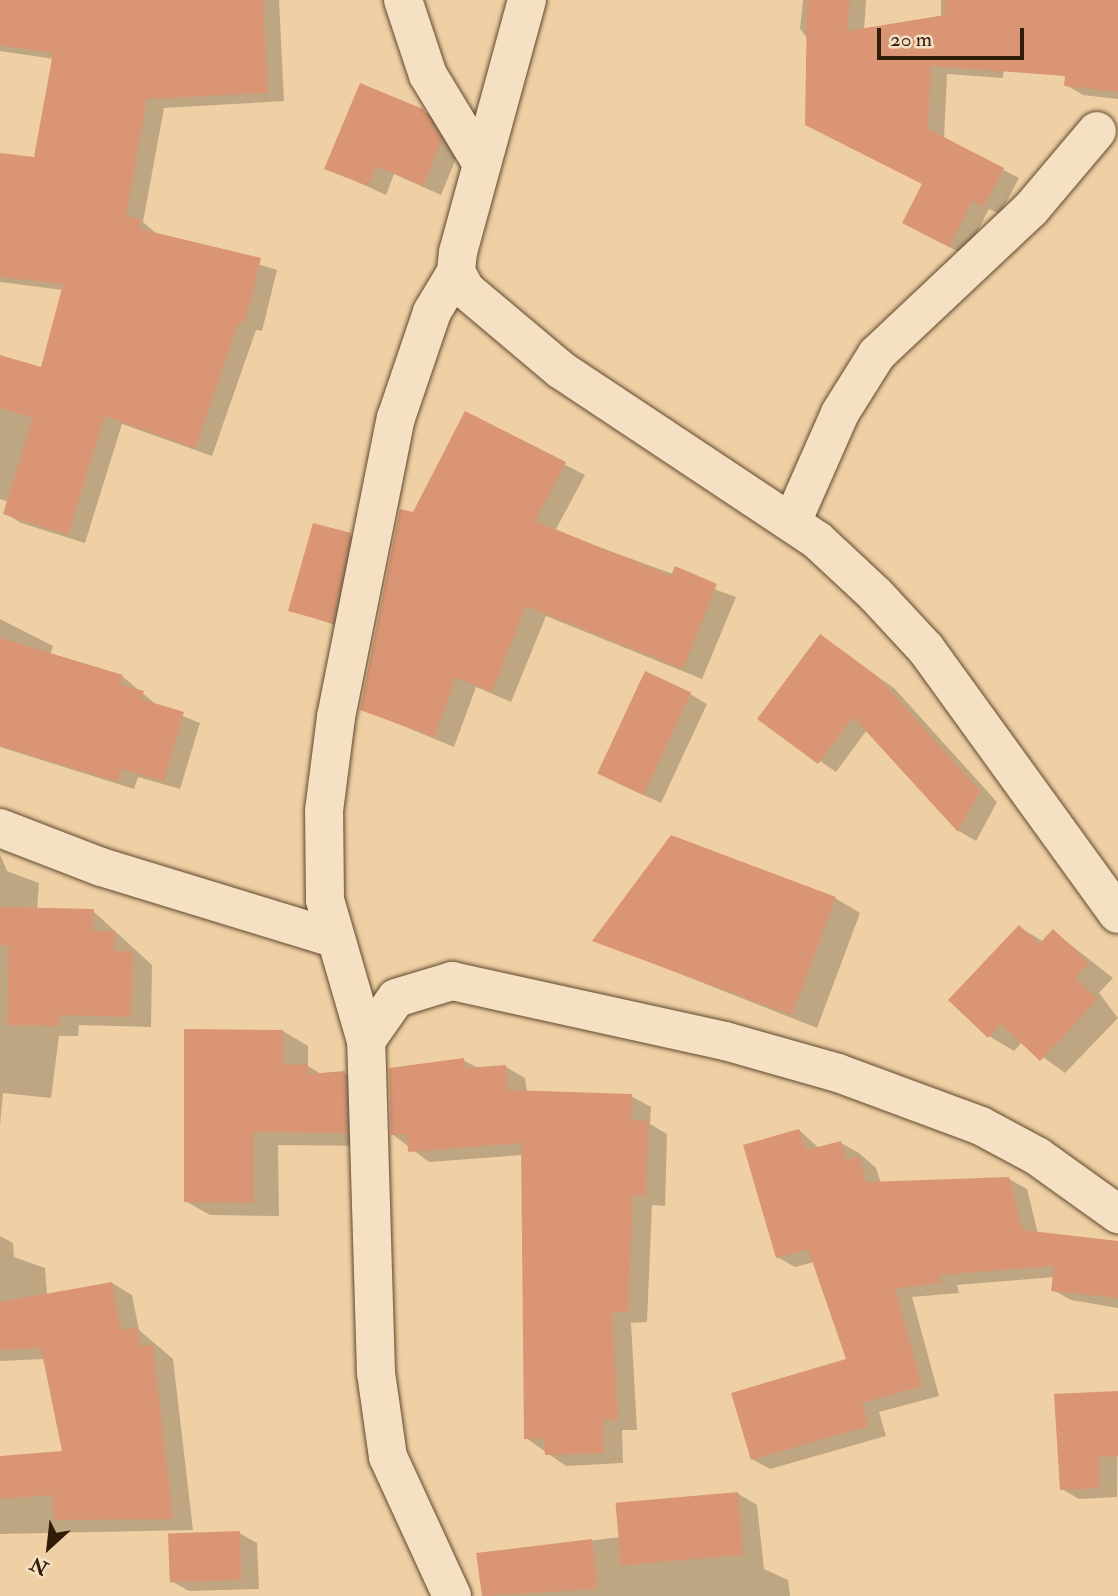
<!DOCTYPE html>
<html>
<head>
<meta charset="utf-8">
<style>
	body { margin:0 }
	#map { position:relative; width:1118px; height:1596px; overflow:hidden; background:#efd0a4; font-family:"IM FELL Double Pica",serif }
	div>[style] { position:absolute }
	.shadow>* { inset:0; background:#0003 }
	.building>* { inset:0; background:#da9574; transform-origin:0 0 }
	.roads { filter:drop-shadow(0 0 2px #60492f) drop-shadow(0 0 2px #60492f) }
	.minor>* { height:38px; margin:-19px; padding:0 19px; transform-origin:19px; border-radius:19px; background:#f5e0c4 }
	span { translate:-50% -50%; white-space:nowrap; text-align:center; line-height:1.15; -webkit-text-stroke:7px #f5e0c4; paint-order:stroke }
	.north { position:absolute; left:14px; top:1512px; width:70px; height:70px; -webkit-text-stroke:5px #f5e0c4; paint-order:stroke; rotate:207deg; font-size:19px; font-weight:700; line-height:28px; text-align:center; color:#311c08 }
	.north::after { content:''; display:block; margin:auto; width:24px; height:32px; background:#311c08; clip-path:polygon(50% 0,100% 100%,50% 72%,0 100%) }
	.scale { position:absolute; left:877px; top:28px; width:147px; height:32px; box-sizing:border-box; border:4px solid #311c08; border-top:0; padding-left:9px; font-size:21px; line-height:24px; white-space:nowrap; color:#311c08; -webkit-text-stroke:5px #f5e0c4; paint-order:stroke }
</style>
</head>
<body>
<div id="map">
	<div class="shadow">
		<i style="clip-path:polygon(0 0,279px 0,284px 101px,164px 108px,143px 222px,157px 234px,277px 270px,262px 331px,256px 330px,212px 456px,122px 424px,85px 543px,21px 523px,5px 513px,8px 502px,0 499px,0 364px,42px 370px,63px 290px,0 282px,0 155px,36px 159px,54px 59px,0 51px)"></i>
		<i style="clip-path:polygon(803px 0,866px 0,864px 31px,941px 18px,941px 0,1010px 0,1003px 78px,947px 74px,944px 139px,1019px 178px,1000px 214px,989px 209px,965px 255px,920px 232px,924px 184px,800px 29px)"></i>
		<i style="clip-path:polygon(1075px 0,1118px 0,1118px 99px,1083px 95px,1066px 85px)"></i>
		<i style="clip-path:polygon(423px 111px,441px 121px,459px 151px,441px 195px,394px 174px,386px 195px,327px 168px)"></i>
		<i style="clip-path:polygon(466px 413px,585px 475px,555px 531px,736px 597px,702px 679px,546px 616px,511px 702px,476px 687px,454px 747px,362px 709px,414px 514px)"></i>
		<i style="clip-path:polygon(350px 535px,358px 539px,341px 627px,290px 610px)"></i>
		<i style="clip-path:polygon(0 619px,53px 646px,50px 655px,122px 676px,158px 706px,200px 723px,180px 789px,138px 777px,134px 789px,0 747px)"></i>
		<i style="clip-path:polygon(820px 637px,894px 688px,997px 802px,976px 841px,959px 831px,867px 730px,836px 772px,759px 719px)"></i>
		<i style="clip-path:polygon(690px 694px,707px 704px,661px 803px,617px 783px)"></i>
		<i style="clip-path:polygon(0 854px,7px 871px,39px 883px,37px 910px,93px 911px,152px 965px,151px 1027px,79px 1025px,78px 1036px,59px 1036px,51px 1098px,3px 1093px,0 1126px)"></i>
		<i style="clip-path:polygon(835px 898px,860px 913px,817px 1028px,594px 940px)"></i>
		<i style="clip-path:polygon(1019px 927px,1044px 942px,1053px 931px,1113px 978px,1099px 993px,1118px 1018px,1065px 1073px,1022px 1042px,1014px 1051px,989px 1036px)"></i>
		<i style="clip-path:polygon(283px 1031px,308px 1046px,308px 1066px,323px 1075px,345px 1073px,369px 1087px,371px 1146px,278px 1145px,279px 1216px,210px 1215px,185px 1201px)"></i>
		<i style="clip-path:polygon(463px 1060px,480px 1069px,506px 1067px,525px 1078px,527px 1092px,631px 1096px,651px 1107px,650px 1124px,667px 1134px,665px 1206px,652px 1205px,647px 1322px,631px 1323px,637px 1430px,622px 1430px,623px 1463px,566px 1466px,526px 1438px,522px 1155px,429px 1162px,392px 1134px,390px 1069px)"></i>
		<i style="clip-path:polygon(799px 1130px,820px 1149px,841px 1143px,859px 1153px,876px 1168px,881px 1183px,1009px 1179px,1027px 1189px,1038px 1234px,1118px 1243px,1118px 1308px,1071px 1300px,1053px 1290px,1054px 1277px,957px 1285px,959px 1293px,912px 1297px,939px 1396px,879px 1412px,886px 1436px,770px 1469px,752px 1459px,848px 1360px,814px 1262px,795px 1267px,777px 1257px)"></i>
		<i style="clip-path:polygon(0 1236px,13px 1243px,14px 1257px,45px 1268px,47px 1295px,112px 1283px,132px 1295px,139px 1330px,173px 1359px,193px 1530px,0 1534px,0 1457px,64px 1452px,45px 1359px,0 1361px)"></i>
		<i style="clip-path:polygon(1118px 1393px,1117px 1497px,1079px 1499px,1062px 1489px)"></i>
		<i style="clip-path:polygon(737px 1493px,757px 1505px,764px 1569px,788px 1580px,790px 1596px,483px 1596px,478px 1554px,620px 1537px)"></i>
		<i style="clip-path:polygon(239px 1533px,257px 1543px,259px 1589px,189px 1591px,171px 1581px)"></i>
	</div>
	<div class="building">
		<i style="clip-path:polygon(0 0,263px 0,268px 93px,147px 99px,126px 217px,141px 219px,140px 229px,261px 258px,245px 323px,239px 322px,195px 448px,105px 416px,68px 535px,3px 514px,33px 418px,0 408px,0 355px,41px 367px,63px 284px,0 277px,0 153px,34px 157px,53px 53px,0 45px)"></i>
		<i style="clip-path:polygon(807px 0,850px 0,847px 31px,945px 15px,945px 0,1118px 0,1118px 92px,1064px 86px,1065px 76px,931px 66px,928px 129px,1004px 168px,984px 207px,972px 201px,949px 247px,902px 223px,922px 184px,805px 125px)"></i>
		<i style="clip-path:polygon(360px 83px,423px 109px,442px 140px,423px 186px,376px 166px,368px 186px,324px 169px)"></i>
		<i style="clip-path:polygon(465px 411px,566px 462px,535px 521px,671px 576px,675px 566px,717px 584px,683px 669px,526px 606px,492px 692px,456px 677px,434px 737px,360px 710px,400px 509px,413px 512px)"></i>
		<i style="clip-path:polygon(313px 523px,351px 533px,332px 623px,288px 611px)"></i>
		<i style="clip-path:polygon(820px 634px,877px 676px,980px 791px,958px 832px,853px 717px,818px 764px,757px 719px)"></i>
		<i style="clip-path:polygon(0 638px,123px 675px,120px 684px,144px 691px,141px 699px,184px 712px,164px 781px,122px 769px,118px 782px,0 746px)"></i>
		<i style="left:645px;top:671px;width:51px;height:113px;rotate:25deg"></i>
		<i style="clip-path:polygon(671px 835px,836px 897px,792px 1015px,592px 941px)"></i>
		<i style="clip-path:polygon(0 907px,94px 909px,93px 931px,115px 931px,114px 951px,133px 951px,131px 1017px,59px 1015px,59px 1026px,7px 1025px,9px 946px,0 945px)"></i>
		<i style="clip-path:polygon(1019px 925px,1039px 944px,1053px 929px,1089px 963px,1075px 978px,1098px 999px,1040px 1061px,1001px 1024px,988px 1038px,948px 1000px)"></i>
		<i style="clip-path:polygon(184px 1029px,283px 1030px,284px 1065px,308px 1064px,308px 1074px,345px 1071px,347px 1133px,254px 1132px,254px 1203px,184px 1202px)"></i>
		<i style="clip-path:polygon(464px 1058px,465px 1068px,506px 1065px,508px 1090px,632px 1094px,631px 1120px,648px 1121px,646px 1196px,633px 1195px,628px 1312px,612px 1312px,618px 1420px,603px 1420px,604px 1453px,545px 1455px,544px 1439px,524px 1439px,521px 1143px,408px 1152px,407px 1134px,391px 1135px,389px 1068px)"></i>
		<i style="clip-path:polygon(799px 1129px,806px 1150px,841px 1141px,847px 1160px,859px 1156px,866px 1182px,1009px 1177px,1023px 1230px,1118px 1241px,1118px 1298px,1051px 1291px,1054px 1266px,940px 1275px,942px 1283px,895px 1288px,922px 1386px,862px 1403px,869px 1426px,751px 1460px,731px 1393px,846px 1359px,808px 1249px,776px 1258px,743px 1145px)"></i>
		<i style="clip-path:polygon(112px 1282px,121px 1330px,137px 1327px,141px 1347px,153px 1345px,173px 1519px,54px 1520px,52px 1495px,0 1499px,0 1456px,62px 1451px,41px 1348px,0 1350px,0 1302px)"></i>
		<i style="clip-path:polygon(1118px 1391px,1118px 1456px,1099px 1457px,1100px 1488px,1060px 1490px,1054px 1394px)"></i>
		<i style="left:738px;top:1492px;width:63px;height:123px;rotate:85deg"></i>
		<i style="left:240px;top:1531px;width:49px;height:72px;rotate:88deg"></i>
		<i style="clip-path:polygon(592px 1539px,598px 1589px,482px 1596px,476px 1553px)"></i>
	</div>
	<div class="roads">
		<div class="minor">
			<i style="left:403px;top:0;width:79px;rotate:71.6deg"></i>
			<i style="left:428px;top:75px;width:104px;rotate:58.8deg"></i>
			<i style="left:527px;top:0;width:261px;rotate:105.3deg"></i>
			<i style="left:458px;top:252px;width:20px;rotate:96deg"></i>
			<i style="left:456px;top:272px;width:21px;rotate:61deg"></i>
			<i style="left:466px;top:290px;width:124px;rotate:40.1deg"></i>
			<i style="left:561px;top:370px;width:307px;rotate:33.6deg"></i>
			<i style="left:817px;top:540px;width:79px;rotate:43deg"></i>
			<i style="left:875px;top:594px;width:75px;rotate:47.2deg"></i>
			<i style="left:926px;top:649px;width:327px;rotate:54.1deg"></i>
			<i style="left:792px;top:522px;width:119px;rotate:-66.2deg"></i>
			<i style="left:840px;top:413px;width:70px;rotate:-57.9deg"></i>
			<i style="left:877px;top:354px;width:212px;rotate:-43.3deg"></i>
			<i style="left:1031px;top:209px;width:102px;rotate:-49.8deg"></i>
			<i style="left:0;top:828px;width:108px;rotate:21.1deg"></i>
			<i style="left:101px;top:867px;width:243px;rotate:17deg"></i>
			<i style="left:366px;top:1041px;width:147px;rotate:-106.2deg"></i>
			<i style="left:325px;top:900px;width:89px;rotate:-90.6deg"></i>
			<i style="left:324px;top:811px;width:95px;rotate:-82.7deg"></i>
			<i style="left:336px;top:717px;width:305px;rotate:-78.7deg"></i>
			<i style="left:396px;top:418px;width:112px;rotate:-71.2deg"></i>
			<i style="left:432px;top:312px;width:47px;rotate:-59deg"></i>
			<i style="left:452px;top:1596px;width:153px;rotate:-114.7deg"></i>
			<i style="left:388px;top:1457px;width:85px;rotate:-98.1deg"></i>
			<i style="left:376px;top:1373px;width:332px;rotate:-91.7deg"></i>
			<i style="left:366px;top:1041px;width:52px;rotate:-55.1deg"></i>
			<i style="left:396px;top:998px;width:59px;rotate:-16.9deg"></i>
			<i style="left:452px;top:981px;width:280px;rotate:12.4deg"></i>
			<i style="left:725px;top:1041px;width:117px;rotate:15.8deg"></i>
			<i style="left:838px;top:1073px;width:153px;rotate:20.3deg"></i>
			<i style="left:981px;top:1126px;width:64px;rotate:28.2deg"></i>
			<i style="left:1037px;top:1156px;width:100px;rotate:35.6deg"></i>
		</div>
	</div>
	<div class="north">N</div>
	<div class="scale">20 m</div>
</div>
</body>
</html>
